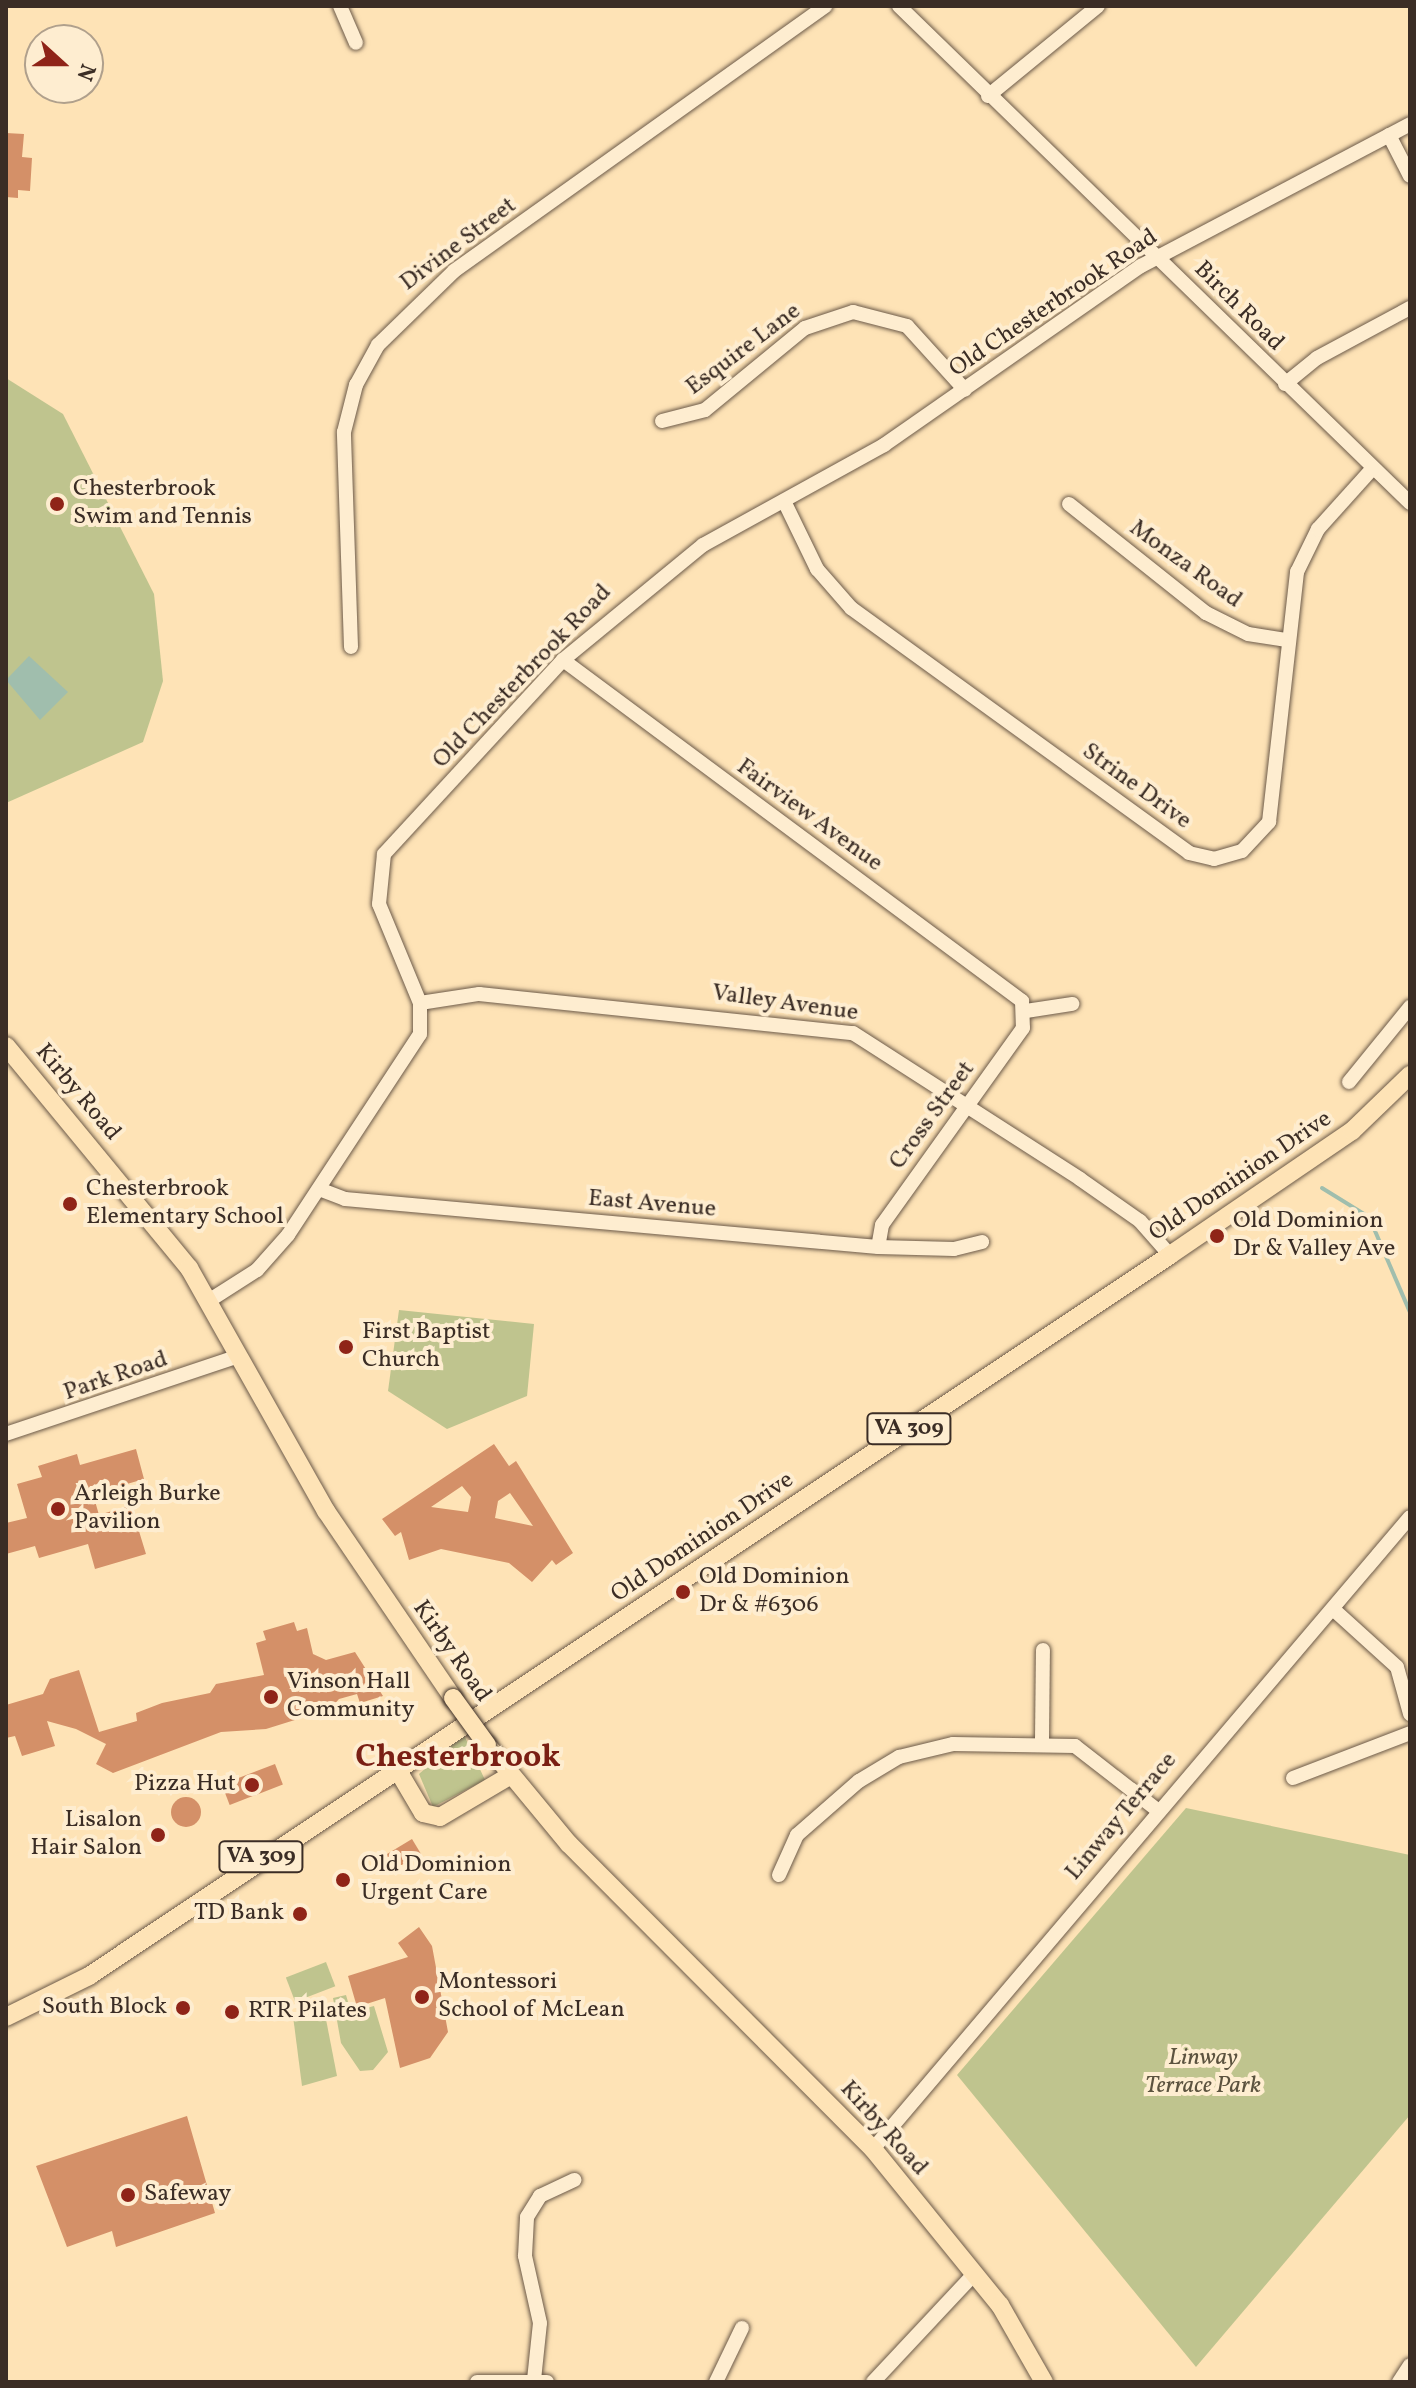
<!DOCTYPE html>
<html>
<head>
<meta charset="utf-8">
<style>
	body { margin:0 }
	#map { position:relative; width:1416px; height:2388px; overflow:hidden; background:#fee3b6; font-family:Vollkorn,serif }
	div>[style] { position:absolute }
	.green>* { inset:0; background:#bfc48e; transform-origin:0 0 }
	.water>* { inset:0; background:#a0bead }
	.stream>* { height:4px; margin:-2px; padding:0 2px; transform-origin:2px; border-radius:2px; background:#a0bead }
	.building>* { inset:0; background:#d49068; transform-origin:0 0 }
	.round { border-radius:50% }
	.roads { filter:drop-shadow(0 0 2px #6c5a49) drop-shadow(0 0 2px #6c5a49) }
	.minor>* { height:14px; margin:-7px; padding:0 7px; transform-origin:7px; border-radius:7px; background:#feedd0 }
	.major>* { height:18px; margin:-9px; padding:0 9px; transform-origin:9px; border-radius:9px; background:#fee3b6 }
	.bridges { filter:drop-shadow(0 0 2px #3b2d25) drop-shadow(0 0 2px #3b2d25) }
	.major-bridge>* { height:18px; margin:-9px; padding:0 9px; transform-origin:9px; border-radius:9px; background:#fee3b6 }
	.dots>* { width:22px; height:22px; translate:-50% -50%; box-sizing:border-box; border:4px solid #feedd0; border-radius:50% }
	span { translate:-50% -50%; white-space:nowrap; text-align:center; line-height:1.15; -webkit-text-stroke:8px #feedd0; paint-order:stroke }
	.shield-label span { padding:2px 6px; background:#feedd0; border:2px solid; border-radius:6px; -webkit-text-stroke-width:0 }
	.shield-label { font-size:22px; color:#3b2d25; font-weight:700 }
	.street-label { font-size:24px; color:#3b2d25 }
	.poi-label { font-size:24px; color:#3b2d25 }
	.left { translate:0 -50%; text-align:left }
	.right { translate:-100% -50%; text-align:right }
	.park-label { font-size:24px; color:#5c533f; font-style:italic }
	.district-label { font-size:32px; color:#7a1f14; font-weight:700 }
	.frame { position:absolute; inset:0; border:8px solid #3b2d25; pointer-events:none }
	.north { position:absolute; left:24px; top:24px; width:80px; height:80px; box-sizing:border-box; background:#feedd0; border:2px solid #b0a08c; border-radius:50%; rotate:111deg; font-size:22px; font-weight:700; line-height:32px; text-align:center; color:#3b2d25 }
	.north::after { content:''; display:block; margin:auto; width:28px; height:36px; background:#8f2418; clip-path:polygon(50% 0,100% 100%,50% 72%,0 100%) }
</style>
</head>
<body>
<div id="map">
	<div class="green">
		<i style="clip-path:polygon(6px 378px,63px 414px,154px 594px,163px 681px,143px 742px,6px 803px)"></i>
		<i style="clip-path:polygon(399px 1310px,534px 1324px,527px 1396px,447px 1429px,388px 1391px)"></i>
		<i style="clip-path:polygon(464px 1735px,485px 1780px,433px 1807px,419px 1774px)"></i>
		<i style="clip-path:polygon(1186px 1808px,1410px 1855px,1410px 2115px,1196px 2367px,957px 2075px)"></i>
		<i style="left:326px;top:1962px;width:26px;height:43px;rotate:69deg"></i>
		<i style="clip-path:polygon(346px 1995px,351px 2012px,374px 2006px,388px 2052px,373px 2070px,360px 2071px,341px 2043px,333px 1998px)"></i>
		<i style="clip-path:polygon(324px 2009px,337px 2076px,302px 2086px,293px 2016px)"></i>
	</div>
	<div class="water">
		<i style="clip-path:polygon(29px 656px,68px 692px,40px 720px,6px 680px)"></i>
	</div>
	<div class="stream">
		<i style="left:1322px;top:1188px;width:55px;rotate:31.7deg"></i>
		<i style="left:1369px;top:1217px;width:103px;rotate:66.7deg"></i>
	</div>
	<div class="building">
		<i style="clip-path:polygon(6px 133px,24px 134px,22px 157px,32px 158px,30px 191px,18px 190px,18px 198px,6px 197px)"></i>
		<i style="clip-path:polygon(evenodd,494px 1444px,509px 1466px,516px 1461px,573px 1553px,556px 1565px,552px 1560px,532px 1582px,509px 1563px,441px 1549px,409px 1560px,401px 1532px,395px 1536px,382px 1519px,494px 1444px,462px 1486px,471px 1497px,468px 1512px,431px 1507px,462px 1486px,494px 1444px,510px 1493px,533px 1526px,495px 1518px,498px 1501px,510px 1493px)"></i>
		<i style="clip-path:polygon(136px 1449px,144px 1479px,93px 1494px,99px 1515px,131px 1505px,146px 1554px,95px 1569px,88px 1544px,39px 1558px,35px 1546px,6px 1554px,6px 1523px,27px 1518px,17px 1484px,42px 1477px,38px 1466px,77px 1454px,80px 1465px)"></i>
		<i style="clip-path:polygon(294px 1622px,297px 1631px,307px 1628px,313px 1654px,326px 1660px,355px 1652px,383px 1696px,360px 1703px,357px 1694px,339px 1699px,330px 1709px,266px 1729px,221px 1732px,113px 1773px,96px 1764px,106px 1744px,76px 1729px,47px 1721px,55px 1746px,22px 1756px,15px 1736px,6px 1738px,6px 1705px,43px 1694px,50px 1679px,79px 1670px,99px 1732px,137px 1721px,136px 1713px,162px 1703px,210px 1693px,216px 1684px,264px 1675px,256px 1643px,266px 1640px,263px 1631px)"></i>
		<i style="left:275px;top:1764px;width:22px;height:57px;rotate:69deg"></i>
		<i class="round" style="left:171px;top:1797px;width:30px;height:30px"></i>
		<i style="left:412px;top:1839px;width:17px;height:30px;rotate:59deg"></i>
		<i style="clip-path:polygon(419px 1927px,432px 1946px,448px 2032px,430px 2058px,400px 2068px,385px 1998px,357px 2007px,348px 1976px,408px 1957px,398px 1943px)"></i>
		<i style="clip-path:polygon(187px 2116px,215px 2213px,116px 2247px,112px 2231px,67px 2247px,36px 2166px)"></i>
	</div>
	<div class="roads">
		<div class="minor">
			<i style="left:340px;top:6px;width:40px;rotate:66.6deg"></i>
			<i style="left:899px;top:6px;width:713px;rotate:44.2deg"></i>
			<i style="left:988px;top:96px;width:142px;rotate:-39.3deg"></i>
			<i style="left:1389px;top:135px;width:46px;rotate:62.9deg"></i>
			<i style="left:1285px;top:384px;width:41px;rotate:-39.1deg"></i>
			<i style="left:1317px;top:358px;width:106px;rotate:-28.3deg"></i>
			<i style="left:662px;top:421px;width:44px;rotate:-14.3deg"></i>
			<i style="left:705px;top:410px;width:129px;rotate:-39.4deg"></i>
			<i style="left:805px;top:328px;width:51px;rotate:-18.4deg"></i>
			<i style="left:853px;top:312px;width:56px;rotate:14.5deg"></i>
			<i style="left:907px;top:326px;width:86px;rotate:47.8deg"></i>
			<i style="left:784px;top:501px;width:76px;rotate:64.1deg"></i>
			<i style="left:817px;top:569px;width:52px;rotate:48.9deg"></i>
			<i style="left:851px;top:608px;width:417px;rotate:35.9deg"></i>
			<i style="left:1189px;top:853px;width:26px;rotate:13deg"></i>
			<i style="left:1214px;top:859px;width:29px;rotate:-16deg"></i>
			<i style="left:1242px;top:851px;width:40px;rotate:-47deg"></i>
			<i style="left:1269px;top:822px;width:252px;rotate:-83.6deg"></i>
			<i style="left:1297px;top:572px;width:48px;rotate:-64deg"></i>
			<i style="left:1318px;top:529px;width:82px;rotate:-48deg"></i>
			<i style="left:1069px;top:504px;width:175px;rotate:38.5deg"></i>
			<i style="left:1206px;top:613px;width:47px;rotate:26.6deg"></i>
			<i style="left:1248px;top:634px;width:38px;rotate:9deg"></i>
			<i style="left:351px;top:647px;width:215px;rotate:-91.9deg"></i>
			<i style="left:344px;top:432px;width:49px;rotate:-75.7deg"></i>
			<i style="left:356px;top:385px;width:46px;rotate:-61.2deg"></i>
			<i style="left:378px;top:345px;width:106px;rotate:-44.2deg"></i>
			<i style="left:454px;top:271px;width:456px;rotate:-35.5deg"></i>
			<i style="left:563px;top:660px;width:572px;rotate:36.61deg"></i>
			<i style="left:1022px;top:1001px;width:27px;rotate:88deg"></i>
			<i style="left:1023px;top:1028px;width:242px;rotate:125.6deg"></i>
			<i style="left:882px;top:1225px;width:22px;rotate:100deg"></i>
			<i style="left:420px;top:1003px;width:60px;rotate:-8.7deg"></i>
			<i style="left:479px;top:994px;width:376px;rotate:6deg"></i>
			<i style="left:853px;top:1033px;width:270px;rotate:32.7deg"></i>
			<i style="left:1080px;top:1179px;width:73px;rotate:35deg"></i>
			<i style="left:1140px;top:1221px;width:45px;rotate:48.6deg"></i>
			<i style="left:1026px;top:1011px;width:47px;rotate:-8.7deg"></i>
			<i style="left:1349px;top:1082px;width:97px;rotate:-50.9deg"></i>
			<i style="left:319px;top:1189px;width:28px;rotate:21deg"></i>
			<i style="left:345px;top:1199px;width:535px;rotate:5.15deg"></i>
			<i style="left:878px;top:1247px;width:76px;rotate:1.5deg"></i>
			<i style="left:954px;top:1249px;width:29px;rotate:-14deg"></i>
			<i style="left:210px;top:1300px;width:56px;rotate:-32.6deg"></i>
			<i style="left:257px;top:1270px;width:47px;rotate:-48.5deg"></i>
			<i style="left:288px;top:1235px;width:240px;rotate:-56.7deg"></i>
			<i style="left:420px;top:1034px;width:31px;rotate:-90deg"></i>
			<i style="left:420px;top:1003px;width:107px;rotate:-112.5deg"></i>
			<i style="left:379px;top:904px;width:50px;rotate:-84.3deg"></i>
			<i style="left:384px;top:854px;width:264px;rotate:-47.3deg"></i>
			<i style="left:563px;top:660px;width:181px;rotate:-39.4deg"></i>
			<i style="left:703px;top:545px;width:207px;rotate:-28.9deg"></i>
			<i style="left:884px;top:445px;width:313px;rotate:-34.9deg"></i>
			<i style="left:1141px;top:266px;width:304px;rotate:-27.8deg"></i>
			<i style="left:6px;top:1434px;width:246px;rotate:-18.5deg"></i>
			<i style="left:1333px;top:1609px;width:86px;rotate:42.2deg"></i>
			<i style="left:1397px;top:1667px;width:49px;rotate:74.5deg"></i>
			<i style="left:1042px;top:1740px;width:90px;rotate:-89.4deg"></i>
			<i style="left:1293px;top:1778px;width:125px;rotate:-21deg"></i>
			<i style="left:779px;top:1875px;width:44px;rotate:-65.8deg"></i>
			<i style="left:797px;top:1835px;width:82px;rotate:-41.1deg"></i>
			<i style="left:859px;top:1781px;width:47px;rotate:-31deg"></i>
			<i style="left:899px;top:1757px;width:56px;rotate:-13.5deg"></i>
			<i style="left:953px;top:1744px;width:122px;rotate:0.9deg"></i>
			<i style="left:1075px;top:1746px;width:103px;rotate:37.9deg"></i>
			<i style="left:873px;top:2149px;width:829px;rotate:-49.65deg"></i>
			<i style="left:534px;top:2380px;width:57px;rotate:-84deg"></i>
			<i style="left:540px;top:2323px;width:69px;rotate:-102.6deg"></i>
			<i style="left:525px;top:2256px;width:39px;rotate:-87deg"></i>
			<i style="left:527px;top:2217px;width:25px;rotate:-58deg"></i>
			<i style="left:540px;top:2196px;width:38px;rotate:-25deg"></i>
			<i style="left:477px;top:2382px;width:70px"></i>
			<i style="left:716px;top:2382px;width:60px;rotate:-64.3deg"></i>
			<i style="left:873px;top:2382px;width:149px;rotate:-46.9deg"></i>
			<i style="left:1399px;top:2382px;width:20px;rotate:-57deg"></i>
		</div>
		<div class="major">
			<i style="left:6px;top:1046px;width:288px;rotate:50.5deg"></i>
			<i style="left:189px;top:1268px;width:279px;rotate:60.6deg"></i>
			<i style="left:326px;top:1511px;width:226px;rotate:55.8deg"></i>
			<i style="left:487px;top:1745px;width:129px;rotate:50.4deg"></i>
			<i style="left:569px;top:1844px;width:431px;rotate:45.1deg"></i>
			<i style="left:873px;top:2149px;width:201px;rotate:50.9deg"></i>
			<i style="left:1000px;top:2305px;width:89px;rotate:60.3deg"></i>
			<i style="left:397px;top:1769px;width:51px;rotate:59.4deg"></i>
			<i style="left:423px;top:1813px;width:17px;rotate:13deg"></i>
			<i style="left:440px;top:1817px;width:82px;rotate:-30.6deg"></i>
			<i style="left:6px;top:2017px;width:93px;rotate:-26.3deg"></i>
			<i style="left:89px;top:1976px;width:1299px;rotate:-33.7deg"></i>
			<i style="left:1170px;top:1255px;width:220px;rotate:-34.3deg"></i>
			<i style="left:1352px;top:1131px;width:81px;rotate:-44deg"></i>
		</div>
	</div>
	<div class="bridges">
		<div class="major-bridge">
			<i style="left:453px;top:1698px;width:58px;rotate:54.1deg"></i>
		</div>
	</div>
	<div class="dots">
		<i style="left:57px;top:504px;background:#8f2418"></i>
		<i style="left:70px;top:1204px;background:#8f2418"></i>
		<i style="left:1217px;top:1236px;background:#8f2418"></i>
		<i style="left:346px;top:1347px;background:#8f2418"></i>
		<i style="left:58px;top:1509px;background:#8f2418"></i>
		<i style="left:683px;top:1592px;background:#8f2418"></i>
		<i style="left:271px;top:1697px;background:#8f2418"></i>
		<i style="left:252px;top:1785px;background:#8f2418"></i>
		<i style="left:158px;top:1835px;background:#8f2418"></i>
		<i style="left:343px;top:1880px;background:#8f2418"></i>
		<i style="left:300px;top:1914px;background:#8f2418"></i>
		<i style="left:422px;top:1997px;background:#8f2418"></i>
		<i style="left:183px;top:2008px;background:#8f2418"></i>
		<i style="left:232px;top:2012px;background:#8f2418"></i>
		<i style="left:128px;top:2195px;background:#8f2418"></i>
	</div>
	<div class="shield-label">
		<span style="left:909px;top:1429px">VA 309</span>
		<span style="left:261px;top:1857px">VA 309</span>
	</div>
	<div class="street-label">
		<span style="left:459px;top:245px;rotate:-37deg">Divine Street</span>
		<span style="left:1054px;top:304px;rotate:-34deg">Old Chesterbrook Road</span>
		<span style="left:1238px;top:307px;rotate:45deg">Birch Road</span>
		<span style="left:744px;top:350px;rotate:-37deg">Esquire Lane</span>
		<span style="left:1185px;top:565px;rotate:36deg">Monza Road</span>
		<span style="left:523px;top:677px;rotate:-46deg">Old Chesterbrook Road</span>
		<span style="left:1136px;top:787px;rotate:36deg">Strine Drive</span>
		<span style="left:809px;top:816px;rotate:36deg">Fairview Avenue</span>
		<span style="left:785px;top:1004px;rotate:8deg">Valley Avenue</span>
		<span style="left:77px;top:1093px;rotate:50deg">Kirby Road</span>
		<span style="left:933px;top:1116px;rotate:-54deg">Cross Street</span>
		<span style="left:1241px;top:1177px;rotate:-34deg">Old Dominion Drive</span>
		<span style="left:652px;top:1205px;rotate:5deg">East Avenue</span>
		<span style="left:116px;top:1377px;rotate:-19deg">Park Road</span>
		<span style="left:703px;top:1538px;rotate:-34deg">Old Dominion Drive</span>
		<span style="left:451px;top:1652px;rotate:55deg">Kirby Road</span>
		<span style="left:1122px;top:1817px;rotate:-50deg">Linway Terrace</span>
		<span style="left:883px;top:2129px;rotate:48deg">Kirby Road</span>
	</div>
	<div class="poi-label">
		<span class="left" style="left:73px;top:504px">Chesterbrook<br>Swim and Tennis</span>
		<span class="left" style="left:86px;top:1204px">Chesterbrook<br>Elementary School</span>
		<span class="left" style="left:1233px;top:1236px">Old Dominion<br>Dr &amp; Valley Ave</span>
		<span class="left" style="left:362px;top:1347px">First Baptist<br>Church</span>
		<span class="left" style="left:74px;top:1509px">Arleigh Burke<br>Pavilion</span>
		<span class="left" style="left:699px;top:1592px">Old Dominion<br>Dr &amp; #6306</span>
		<span class="left" style="left:287px;top:1697px">Vinson Hall<br>Community</span>
		<span class="right" style="left:236px;top:1785px">Pizza Hut</span>
		<span class="right" style="left:142px;top:1835px">Lisalon<br>Hair Salon</span>
		<span class="left" style="left:361px;top:1880px">Old Dominion<br>Urgent Care</span>
		<span class="right" style="left:284px;top:1914px">TD Bank</span>
		<span class="left" style="left:438px;top:1997px">Montessori<br>School of McLean</span>
		<span class="right" style="left:167px;top:2008px">South Block</span>
		<span class="left" style="left:248px;top:2012px">RTR Pilates</span>
		<span class="left" style="left:144px;top:2195px">Safeway</span>
	</div>
	<div class="park-label">
		<span style="left:1203px;top:2073px">Linway<br>Terrace Park</span>
	</div>
	<div class="district-label">
		<span style="left:458px;top:1758px">Chesterbrook</span>
	</div>
	<div class="frame"></div>
	<div class="north">N</div>
</div>
</body>
</html>
